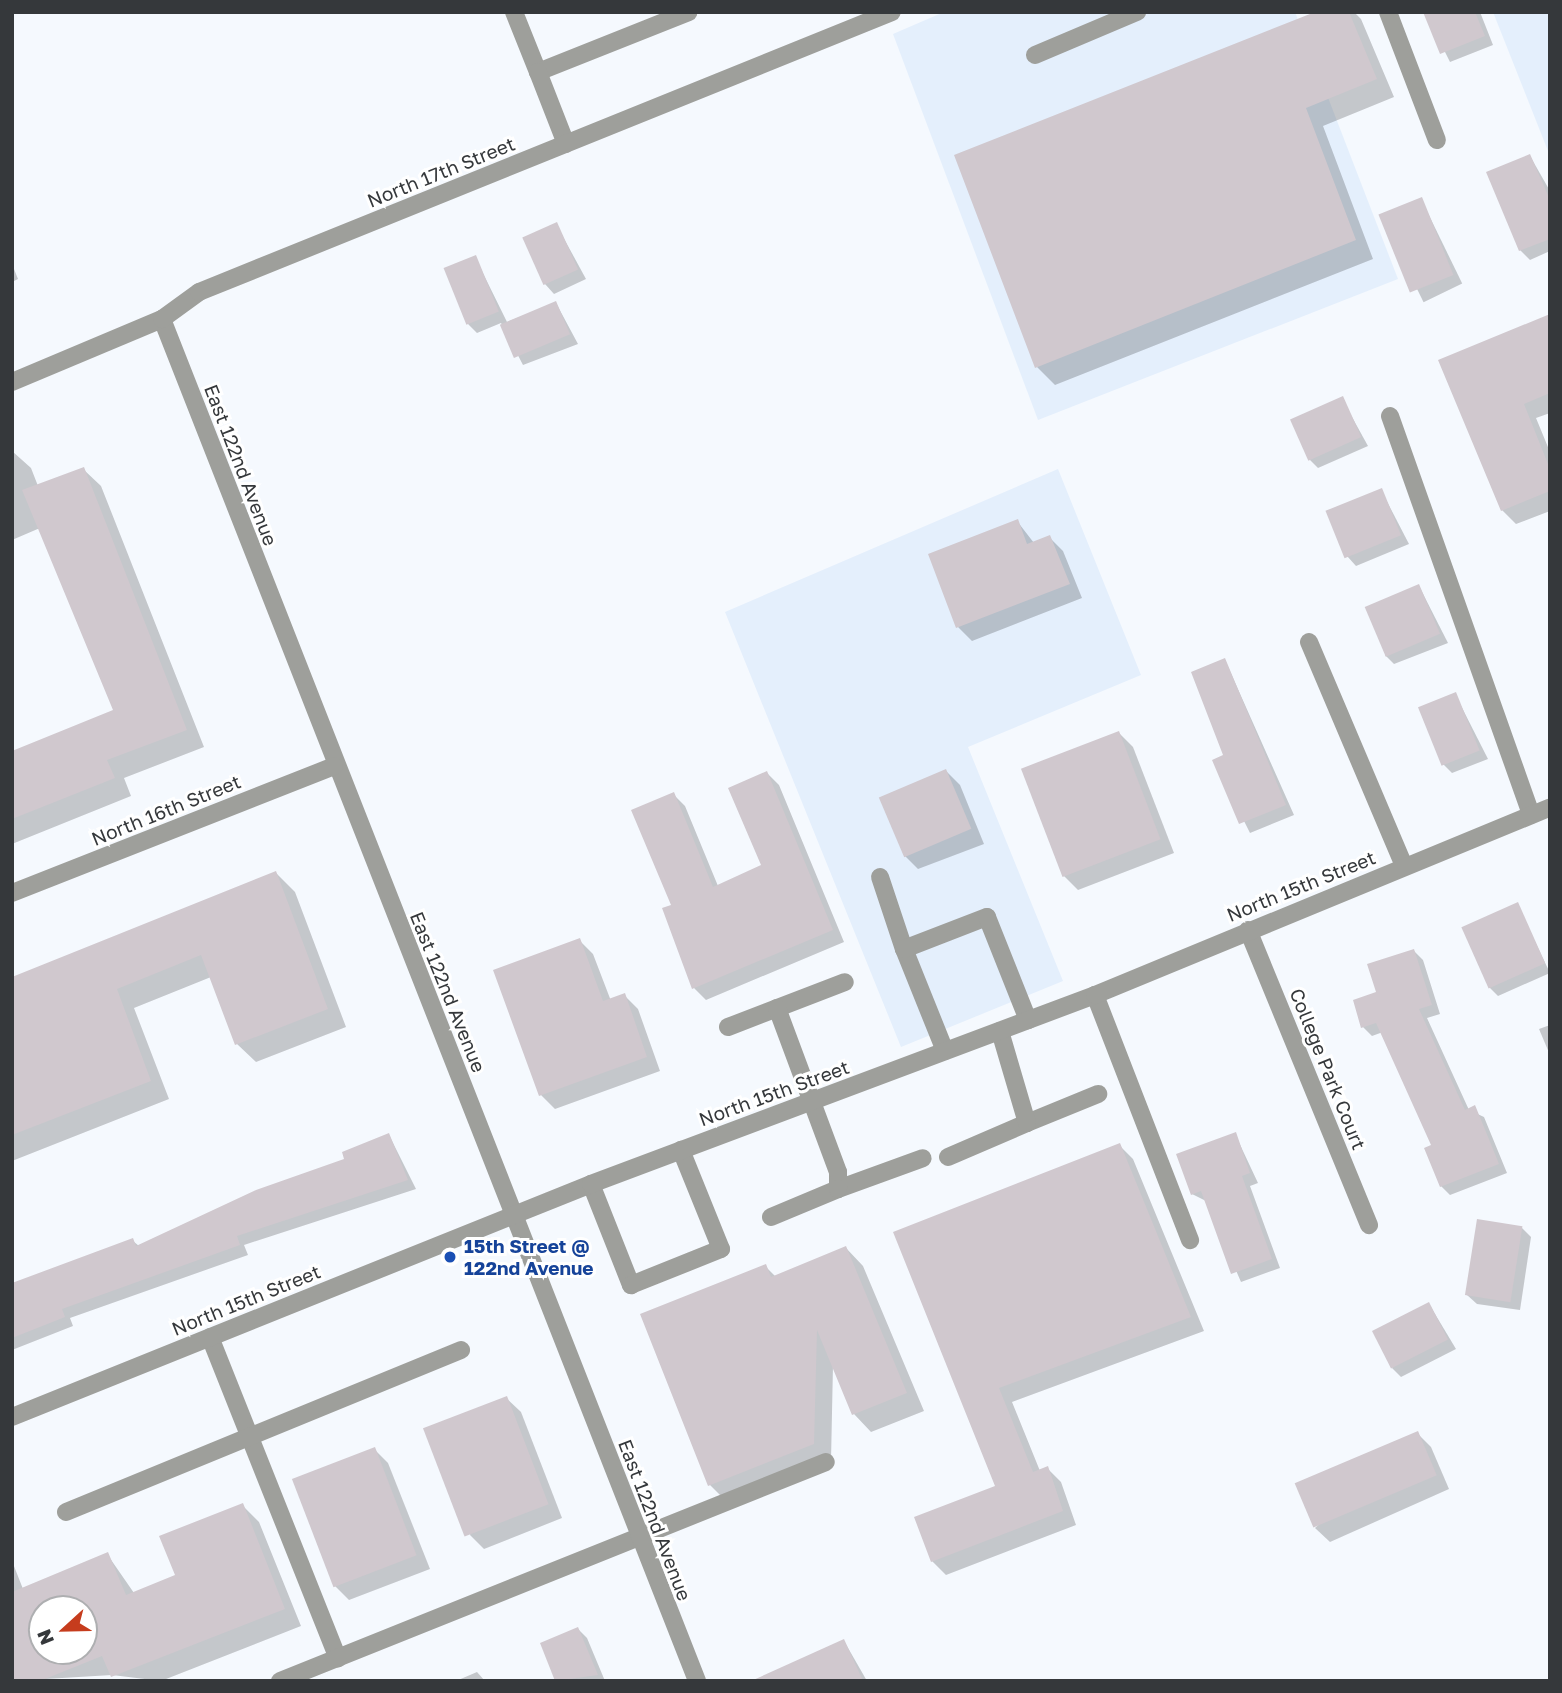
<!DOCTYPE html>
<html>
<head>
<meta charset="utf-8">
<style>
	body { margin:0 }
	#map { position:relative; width:1562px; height:1693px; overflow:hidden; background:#f5f9fe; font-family:"Golos Text",sans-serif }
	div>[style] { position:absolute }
	.built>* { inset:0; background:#e4effc }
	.shadow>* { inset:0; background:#0003; transform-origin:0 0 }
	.building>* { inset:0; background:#d0c8ce; transform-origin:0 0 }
	.service>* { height:18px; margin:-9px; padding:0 9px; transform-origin:9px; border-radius:9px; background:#9e9f9b }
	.minor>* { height:18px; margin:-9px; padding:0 9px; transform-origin:9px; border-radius:9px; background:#9e9f9b }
	.tertiary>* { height:18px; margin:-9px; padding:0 9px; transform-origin:9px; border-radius:9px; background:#9e9f9b }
	.dots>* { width:19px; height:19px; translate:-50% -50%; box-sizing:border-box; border:4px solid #fff; border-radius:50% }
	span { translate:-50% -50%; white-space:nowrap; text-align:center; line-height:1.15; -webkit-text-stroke:6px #fff; paint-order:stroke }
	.street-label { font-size:19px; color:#35383b }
	.transit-label { font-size:19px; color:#164399; font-weight:700 }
	.left { translate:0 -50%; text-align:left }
	.frame { position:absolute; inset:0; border:14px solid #35383b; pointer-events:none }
	.north { position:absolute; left:28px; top:1595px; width:70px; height:70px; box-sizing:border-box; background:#fff; border:2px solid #aeafb1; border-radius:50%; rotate:248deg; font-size:19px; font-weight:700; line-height:28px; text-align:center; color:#35383b }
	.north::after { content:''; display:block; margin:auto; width:24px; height:32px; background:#c63c1d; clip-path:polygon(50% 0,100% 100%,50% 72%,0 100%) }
</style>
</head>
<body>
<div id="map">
	<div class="built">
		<i style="clip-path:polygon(944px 12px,1295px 12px,1398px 279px,1038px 420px,893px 34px)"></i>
		<i style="clip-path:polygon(1493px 12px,1550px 12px,1550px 156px)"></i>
		<i style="clip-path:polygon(1058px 469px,1141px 675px,968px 747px,1063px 981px,901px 1047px,725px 612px)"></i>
	</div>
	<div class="shadow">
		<i style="clip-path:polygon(1315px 12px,1354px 12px,1361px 19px,1394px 97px,1323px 126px,1373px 259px,1055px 385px,1037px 367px)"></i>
		<i style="clip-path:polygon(1425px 12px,1480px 12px,1493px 45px,1450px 62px)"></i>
		<i style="clip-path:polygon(1530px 156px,1550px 191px,1550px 251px,1530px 260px,1520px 250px)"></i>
		<i style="left:1421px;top:199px;width:94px;height:43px;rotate:64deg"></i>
		<i style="clip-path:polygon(556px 224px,586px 279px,554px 294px,545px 284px)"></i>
		<i style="clip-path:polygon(475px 257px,507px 322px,556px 303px,578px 344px,523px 365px,501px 323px,477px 333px,468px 324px)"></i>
		<i style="clip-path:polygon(12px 264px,18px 279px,12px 282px)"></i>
		<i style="clip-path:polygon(1550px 316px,1550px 413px,1536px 418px,1550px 452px,1550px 511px,1516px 524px,1502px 510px,1440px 361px)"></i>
		<i style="clip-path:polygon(1342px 399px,1368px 446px,1318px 468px,1309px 459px)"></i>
		<i style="clip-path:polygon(12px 451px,31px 468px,38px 486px,83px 469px,101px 486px,204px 747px,124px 778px,131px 796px,12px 844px,12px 752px,115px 711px,40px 528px,12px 540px)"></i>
		<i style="clip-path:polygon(1381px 490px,1409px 544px,1356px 566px,1347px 556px)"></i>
		<i style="clip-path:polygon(1017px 521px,1034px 543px,1049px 537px,1063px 551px,1082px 598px,972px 641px,958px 627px)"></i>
		<i style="clip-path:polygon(1419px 586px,1448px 643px,1394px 664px,1385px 655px)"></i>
		<i style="clip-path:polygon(1225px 660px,1294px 815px,1250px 833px,1214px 761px,1225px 756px)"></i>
		<i style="clip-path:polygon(1455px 694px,1488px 759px,1452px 773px,1443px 764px)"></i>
		<i style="clip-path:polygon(1119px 733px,1133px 747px,1174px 853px,1078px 890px,1064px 876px)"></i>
		<i style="clip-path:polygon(946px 771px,960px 785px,984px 844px,918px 869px,904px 855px)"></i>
		<i style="clip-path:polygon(767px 773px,779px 785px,844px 942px,706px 1000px,694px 988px,673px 905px,673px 794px,685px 806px,718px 886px,763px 866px)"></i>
		<i style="clip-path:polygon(276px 873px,295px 892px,346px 1027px,256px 1062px,237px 1044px,211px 977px,134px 1008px,169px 1099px,12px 1161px,12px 979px)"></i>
		<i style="clip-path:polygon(1517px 904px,1550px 973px,1498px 996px,1489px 987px)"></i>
		<i style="clip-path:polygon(579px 940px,593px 954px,611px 1001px,624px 995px,638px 1009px,660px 1071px,555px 1109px,541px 1095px)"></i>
		<i style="clip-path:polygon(1414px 951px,1423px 960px,1440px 1014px,1427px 1018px,1469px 1110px,1484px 1117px,1507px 1173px,1450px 1195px,1441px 1186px,1434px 1146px,1383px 1032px,1372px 1036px,1363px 1027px,1378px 994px)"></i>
		<i style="clip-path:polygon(1550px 1025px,1550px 1055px,1539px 1029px)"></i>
		<i style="clip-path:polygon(1235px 1134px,1258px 1183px,1250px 1186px,1280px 1268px,1241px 1282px,1206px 1201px,1192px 1194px)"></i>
		<i style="clip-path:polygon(389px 1135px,416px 1189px,244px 1245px,248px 1255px,70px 1318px,73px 1326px,12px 1350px,12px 1285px,133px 1241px,139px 1246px,347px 1160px)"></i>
		<i style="clip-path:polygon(1119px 1145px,1133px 1159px,1204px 1331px,1012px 1402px,1040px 1471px,1047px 1468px,1061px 1482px,1076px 1525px,946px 1575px,932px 1561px,998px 1487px,896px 1233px)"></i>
		<i style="clip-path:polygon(1521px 1227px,1531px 1237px,1520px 1310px,1477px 1304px,1467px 1295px)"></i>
		<i style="clip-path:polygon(846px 1248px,863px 1266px,924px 1411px,871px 1432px,854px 1414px,833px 1365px,831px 1461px,727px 1502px,710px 1485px,766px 1267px,776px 1277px)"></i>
		<i style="clip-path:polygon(1429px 1304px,1456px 1349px,1401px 1377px,1392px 1368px)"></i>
		<i style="clip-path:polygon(506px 1398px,521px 1412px,562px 1518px,484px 1549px,470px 1535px)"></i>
		<i style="clip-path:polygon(1417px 1433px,1431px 1447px,1449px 1489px,1330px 1542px,1315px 1528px)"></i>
		<i style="clip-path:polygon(374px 1449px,388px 1463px,430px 1569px,349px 1600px,335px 1586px)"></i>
		<i style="clip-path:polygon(evenodd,242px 1505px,259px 1522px,301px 1626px,161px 1681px,112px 1675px,12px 1681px,12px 1561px,23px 1589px,107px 1554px,134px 1593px,177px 1576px,242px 1505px,42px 1609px,84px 1609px,84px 1651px,42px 1651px,42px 1609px)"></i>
		<i style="clip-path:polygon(578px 1629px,587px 1638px,605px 1681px,557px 1681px,542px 1644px)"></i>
		<i style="clip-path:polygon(844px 1641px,867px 1681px,794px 1681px)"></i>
		<i style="clip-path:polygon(477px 1672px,485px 1681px,456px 1681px)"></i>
	</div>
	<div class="building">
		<i style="clip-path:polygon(1315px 12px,1349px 12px,1377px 79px,1306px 108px,1356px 240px,1035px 368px,954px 155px)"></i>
		<i style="clip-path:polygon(1423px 12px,1475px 12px,1485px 36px,1440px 54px)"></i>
		<i style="clip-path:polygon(1530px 154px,1550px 200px,1550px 239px,1519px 251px,1486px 172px)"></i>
		<i style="left:1422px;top:197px;width:84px;height:47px;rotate:68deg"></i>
		<i style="left:557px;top:222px;width:52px;height:38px;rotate:66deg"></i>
		<i style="left:476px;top:255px;width:61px;height:35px;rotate:68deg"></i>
		<i style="left:556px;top:301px;width:36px;height:61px;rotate:67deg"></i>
		<i style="clip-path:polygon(1550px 314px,1550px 393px,1524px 404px,1550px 469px,1550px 491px,1501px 511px,1438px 360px)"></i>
		<i style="left:1343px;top:396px;width:45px;height:58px;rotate:66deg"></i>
		<i style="clip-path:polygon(84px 467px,187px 730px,107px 760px,115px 778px,12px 819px,12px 751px,113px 710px,22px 490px)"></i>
		<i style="left:1382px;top:488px;width:51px;height:61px;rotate:68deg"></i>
		<i style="clip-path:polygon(1018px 519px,1027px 544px,1050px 535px,1070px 584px,956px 628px,928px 554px)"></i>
		<i style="left:1419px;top:584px;width:54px;height:59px;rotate:67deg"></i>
		<i style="clip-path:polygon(1225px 658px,1286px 805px,1239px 824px,1212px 760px,1223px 755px,1191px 672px)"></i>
		<i style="left:1456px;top:692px;width:63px;height:41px;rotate:68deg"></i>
		<i style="left:1119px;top:731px;width:116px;height:105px;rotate:69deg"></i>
		<i style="left:946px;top:769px;width:65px;height:73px;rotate:67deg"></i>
		<i style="clip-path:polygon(767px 771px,833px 930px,692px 989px,662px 908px,671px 905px,631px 810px,674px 792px,713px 887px,761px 865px,728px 788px)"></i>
		<i style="clip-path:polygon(276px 871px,328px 1009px,235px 1045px,201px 955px,117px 989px,151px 1081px,12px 1135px,12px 977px)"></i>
		<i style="left:1518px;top:902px;width:67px;height:62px;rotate:66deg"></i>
		<i style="clip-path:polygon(580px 938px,603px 1001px,625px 993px,647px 1057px,539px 1096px,493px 970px)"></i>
		<i style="clip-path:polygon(1414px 949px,1432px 1005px,1419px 1009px,1465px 1110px,1475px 1105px,1499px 1164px,1440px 1187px,1424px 1148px,1431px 1145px,1376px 1023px,1361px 1028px,1353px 1000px,1376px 992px,1367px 964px)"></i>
		<i style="clip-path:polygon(1236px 1132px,1250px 1173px,1242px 1176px,1272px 1259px,1231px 1274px,1201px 1191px,1191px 1195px,1176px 1154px)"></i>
		<i style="clip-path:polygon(389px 1133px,408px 1180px,237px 1236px,240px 1245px,62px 1309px,65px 1317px,12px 1338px,12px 1283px,133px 1238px,136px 1246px,256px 1190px,344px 1159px,342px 1152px)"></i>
		<i style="clip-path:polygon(1120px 1143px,1191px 1317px,999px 1388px,1033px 1472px,1048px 1466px,1063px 1511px,931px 1562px,914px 1517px,995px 1486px,893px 1232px)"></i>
		<i style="left:1477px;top:1219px;width:46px;height:77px;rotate:9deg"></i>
		<i style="clip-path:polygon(846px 1246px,907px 1393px,852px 1415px,817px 1330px,814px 1444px,708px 1486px,640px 1314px,766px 1264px,771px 1277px)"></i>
		<i style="left:1429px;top:1302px;width:42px;height:64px;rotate:63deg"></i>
		<i style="left:507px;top:1396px;width:116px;height:90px;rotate:69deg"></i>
		<i style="left:1418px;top:1431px;width:48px;height:134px;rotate:67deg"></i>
		<i style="left:375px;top:1447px;width:116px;height:89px;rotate:69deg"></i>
		<i style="clip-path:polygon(evenodd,243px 1503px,285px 1609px,111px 1677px,102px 1656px,40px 1681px,12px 1681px,12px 1592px,108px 1552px,126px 1595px,175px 1575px,159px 1536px,243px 1503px,42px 1609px,84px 1609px,84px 1651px,42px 1651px,42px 1609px)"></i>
		<i style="clip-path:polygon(578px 1627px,598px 1675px,555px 1681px,540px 1643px)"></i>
		<i style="clip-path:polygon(844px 1639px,863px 1681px,751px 1681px)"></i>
	</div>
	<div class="service">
		<i style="left:514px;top:12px;width:65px;rotate:68.2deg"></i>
		<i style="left:538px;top:72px;width:162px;rotate:-21.7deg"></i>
		<i style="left:1388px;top:12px;width:137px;rotate:69.1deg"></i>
		<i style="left:1035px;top:55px;width:111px;rotate:-22.9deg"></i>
		<i style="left:538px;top:72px;width:77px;rotate:68.7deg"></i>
		<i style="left:1390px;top:416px;width:423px;rotate:70.5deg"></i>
		<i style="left:1309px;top:642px;width:243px;rotate:67deg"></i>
		<i style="left:880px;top:877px;width:76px;rotate:71.6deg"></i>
		<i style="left:728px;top:1027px;width:125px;rotate:-21deg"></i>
		<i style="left:945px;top:1051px;width:110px;rotate:-111.9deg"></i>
		<i style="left:904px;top:949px;width:89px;rotate:-21.1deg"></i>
		<i style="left:987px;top:917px;width:111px;rotate:68.3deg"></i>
		<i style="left:1027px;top:1123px;width:77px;rotate:-22.2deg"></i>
		<i style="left:948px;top:1157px;width:86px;rotate:-23.3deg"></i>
		<i style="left:1027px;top:1123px;width:96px;rotate:-106.4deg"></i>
		<i style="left:591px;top:1184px;width:109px;rotate:68.4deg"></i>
		<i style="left:631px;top:1285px;width:97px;rotate:-21.8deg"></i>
		<i style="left:721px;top:1249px;width:107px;rotate:-112deg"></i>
		<i style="left:838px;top:1189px;width:90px;rotate:-20deg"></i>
		<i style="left:771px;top:1217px;width:73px;rotate:-22.7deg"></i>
		<i style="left:838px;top:1189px;width:17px;rotate:-90deg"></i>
		<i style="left:838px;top:1172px;width:175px;rotate:-110.4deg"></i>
		<i style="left:210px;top:1337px;width:346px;rotate:68.3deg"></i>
		<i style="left:66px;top:1512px;width:427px;rotate:-22.3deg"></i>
		<i style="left:280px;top:1681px;width:588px;rotate:-21.86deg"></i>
	</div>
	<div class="minor">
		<i style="left:162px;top:319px;width:1463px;rotate:68.55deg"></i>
		<i style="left:12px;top:382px;width:163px;rotate:-22.8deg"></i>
		<i style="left:162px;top:319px;width:46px;rotate:-36.1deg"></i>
		<i style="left:199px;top:292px;width:747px;rotate:-22deg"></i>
		<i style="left:12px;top:893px;width:346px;rotate:-21.5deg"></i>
		<i style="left:1248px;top:930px;width:319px;rotate:67.7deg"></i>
		<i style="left:1095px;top:995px;width:263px;rotate:68.8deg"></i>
	</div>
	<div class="tertiary">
		<i style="left:12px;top:1417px;width:624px;rotate:-21.92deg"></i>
		<i style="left:591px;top:1184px;width:538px;rotate:-20.56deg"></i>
		<i style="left:1095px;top:995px;width:492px;rotate:-22.4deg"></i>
	</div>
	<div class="dots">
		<i style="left:450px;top:1257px;background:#1a4fb4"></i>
	</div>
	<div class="street-label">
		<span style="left:441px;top:172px;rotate:-22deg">North 17th Street</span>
		<span style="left:241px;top:465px;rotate:69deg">East 122nd Avenue</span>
		<span style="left:166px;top:810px;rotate:-22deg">North 16th Street</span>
		<span style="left:1301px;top:886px;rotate:-22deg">North 15th Street</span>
		<span style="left:448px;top:992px;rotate:68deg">East 122nd Avenue</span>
		<span style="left:1328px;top:1069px;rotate:68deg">College Park Court</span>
		<span style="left:774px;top:1093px;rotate:-20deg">North 15th Street</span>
		<span style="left:246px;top:1300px;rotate:-22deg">North 15th Street</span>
		<span style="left:655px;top:1520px;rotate:69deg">East 122nd Avenue</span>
	</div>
	<div class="transit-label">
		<span class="left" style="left:464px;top:1257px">15th Street @<br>122nd Avenue</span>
	</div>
	<div class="frame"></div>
	<div class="north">N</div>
</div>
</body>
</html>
